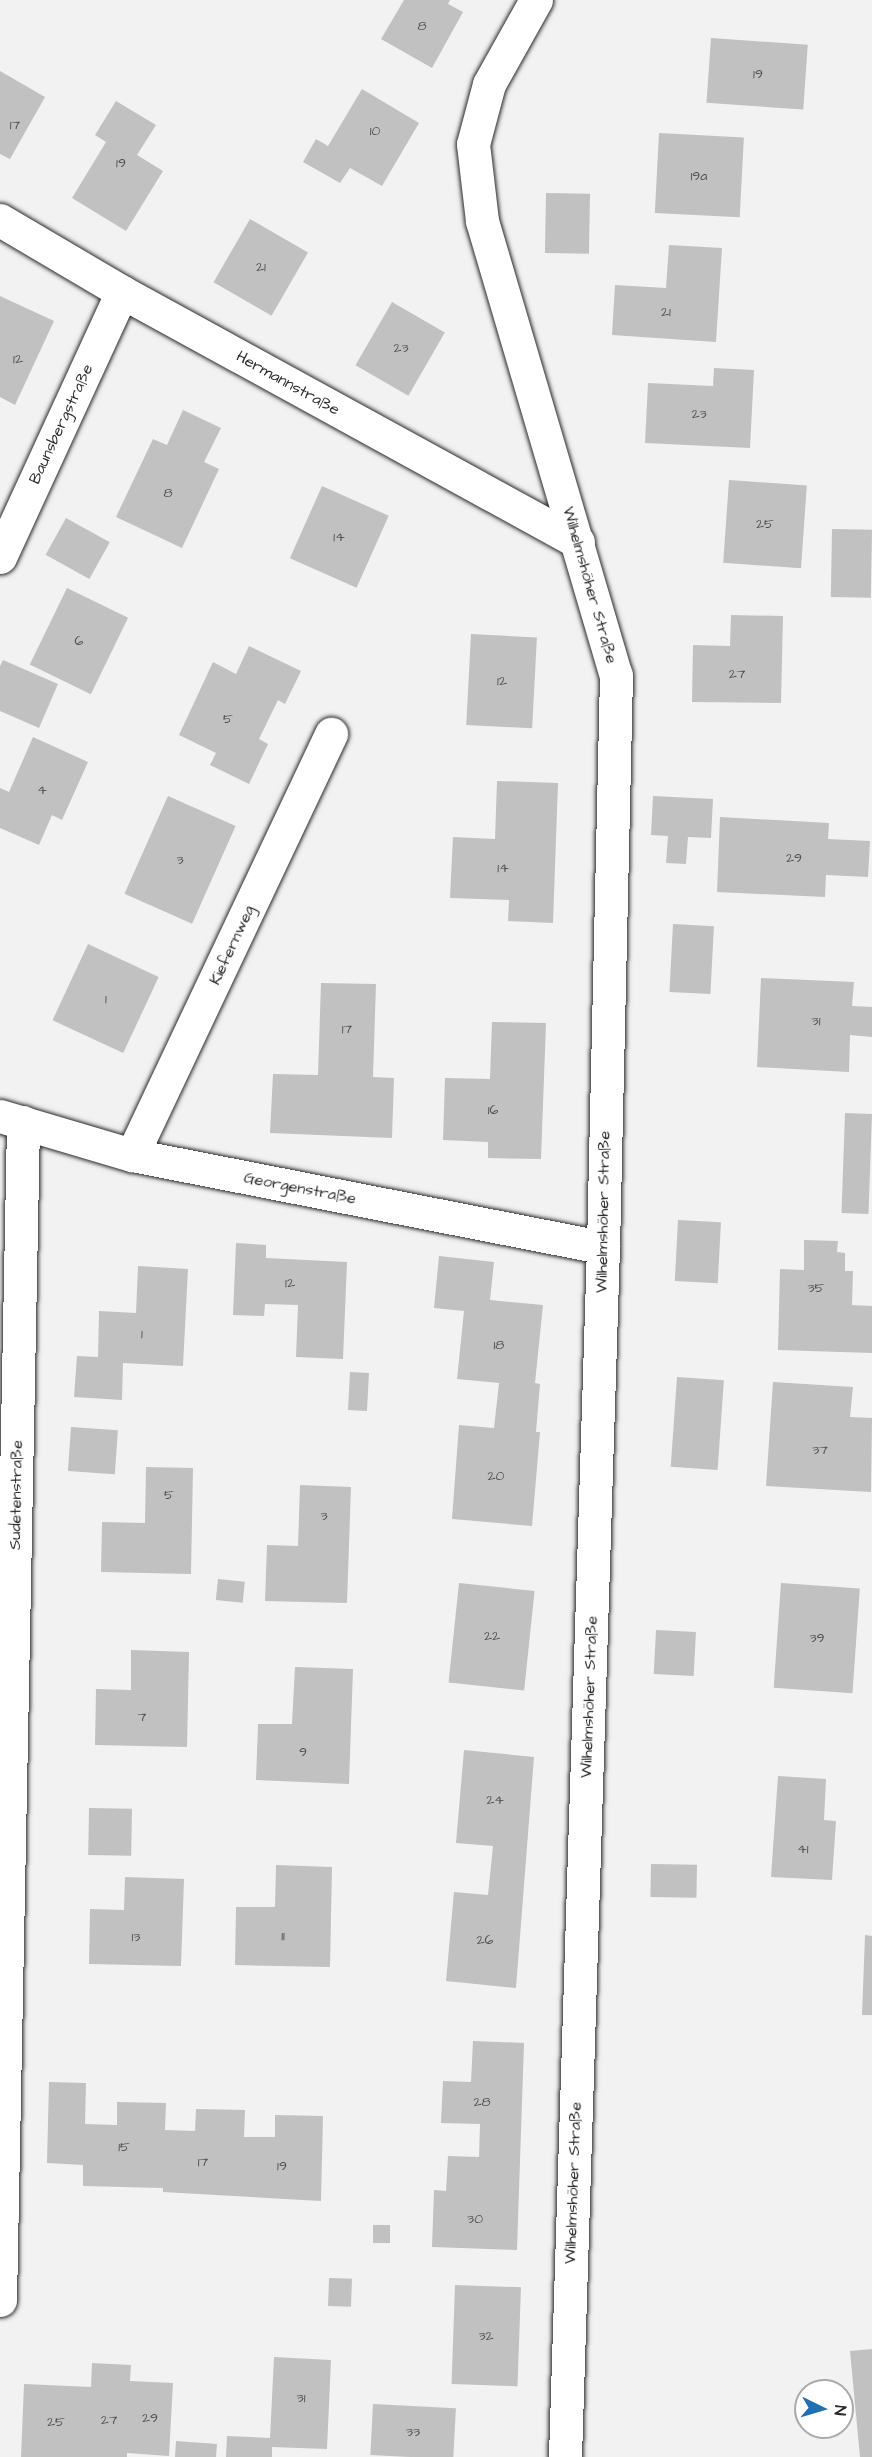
<!DOCTYPE html>
<html>
<head>
<meta charset="utf-8">
<style>
	body { margin:0 }
	#map { position:relative; width:872px; height:2457px; overflow:hidden; background:#f2f2f2; font-family:"Architects Daughter",sans-serif }
	div>[style] { position:absolute }
	.building>* { inset:0; background:#c1c1c1; transform-origin:0 0 }
	.roads { filter:drop-shadow(0 0 2px #2b2b2b) drop-shadow(0 0 2px #2b2b2b) }
	.minor>* { height:33px; margin:-16.5px; padding:0 16.5px; transform-origin:16.5px; border-radius:16.5px; background:#fff }
	span { translate:-50% -50%; white-space:nowrap; text-align:center; line-height:1.15; -webkit-text-stroke:6px #fff; paint-order:stroke }
	.number-label { font-size:14px; color:#505050 }
	.number-label span { -webkit-text-stroke-width:0 }
	.street-label { font-size:16px; color:#2b2b2b }
	.north { position:absolute; left:794px; top:2379px; width:60px; height:60px; box-sizing:border-box; background:#fff; border:2px solid #aaa; border-radius:50%; rotate:95deg; font-size:16px; font-weight:700; line-height:24px; text-align:center; color:#2b2b2b }
	.north::after { content:''; display:block; margin:auto; width:21px; height:27px; background:#1f6fb2; clip-path:polygon(50% 0,100% 100%,50% 72%,0 100%) }
</style>
</head>
<body>
<div id="map">
	<div class="building">
		<i style="clip-path:polygon(404px 0,450px 0,448px 4px,463px 12px,432px 68px,381px 39px)"></i>
		<i style="left:711px;top:38px;width:97px;height:65px;rotate:4deg"></i>
		<i style="clip-path:polygon(0 71px,45px 97px,10px 159px,0 154px)"></i>
		<i style="clip-path:polygon(362px 89px,419px 123px,382px 186px,350px 168px,340px 183px,303px 162px,316px 139px,328px 146px)"></i>
		<i style="clip-path:polygon(116px 101px,156px 125px,137px 155px,163px 171px,126px 231px,72px 198px,106px 142px,95px 135px)"></i>
		<i style="left:659px;top:133px;width:85px;height:80px;rotate:3deg"></i>
		<i style="left:546px;top:193px;width:44px;height:60px;rotate:1deg"></i>
		<i style="left:250px;top:219px;width:67px;height:73px;rotate:30deg"></i>
		<i style="clip-path:polygon(669px 245px,722px 248px,716px 342px,612px 335px,615px 285px,666px 288px)"></i>
		<i style="clip-path:polygon(0 296px,54px 321px,15px 405px,0 397px)"></i>
		<i style="left:392px;top:302px;width:61px;height:73px;rotate:30deg"></i>
		<i style="clip-path:polygon(714px 368px,754px 370px,750px 448px,645px 443px,648px 383px,713px 386px)"></i>
		<i style="clip-path:polygon(183px 410px,221px 428px,204px 462px,219px 469px,182px 548px,116px 517px,153px 439px,167px 445px)"></i>
		<i style="left:729px;top:480px;width:78px;height:83px;rotate:4deg"></i>
		<i style="left:322px;top:486px;width:73px;height:79px;rotate:24deg"></i>
		<i style="left:66px;top:518px;width:50px;height:42px;rotate:29deg"></i>
		<i style="left:832px;top:529px;width:40px;height:68px;rotate:1deg"></i>
		<i style="left:67px;top:588px;width:68px;height:85px;rotate:26deg"></i>
		<i style="clip-path:polygon(731px 615px,783px 616px,781px 703px,692px 702px,693px 645px,730px 646px)"></i>
		<i style="left:471px;top:634px;width:66px;height:91px;rotate:3deg"></i>
		<i style="clip-path:polygon(249px 646px,301px 671px,285px 704px,278px 700px,259px 739px,268px 744px,249px 784px,210px 765px,216px 753px,179px 735px,213px 662px,236px 674px)"></i>
		<i style="clip-path:polygon(3px 660px,58px 684px,39px 728px,0 711px,0 666px)"></i>
		<i style="clip-path:polygon(33px 737px,88px 762px,62px 820px,52px 815px,39px 845px,0 828px,0 788px,9px 792px)"></i>
		<i style="clip-path:polygon(497px 781px,558px 783px,553px 923px,508px 921px,509px 900px,450px 898px,453px 837px,495px 839px)"></i>
		<i style="left:168px;top:796px;width:74px;height:107px;rotate:24deg"></i>
		<i style="clip-path:polygon(653px 796px,713px 799px,711px 838px,688px 837px,686px 864px,666px 863px,668px 836px,651px 835px)"></i>
		<i style="clip-path:polygon(720px 817px,829px 823px,828px 839px,870px 841px,868px 877px,826px 875px,825px 897px,717px 892px)"></i>
		<i style="left:673px;top:924px;width:41px;height:68px;rotate:3deg"></i>
		<i style="left:88px;top:944px;width:78px;height:84px;rotate:25deg"></i>
		<i style="clip-path:polygon(761px 978px,854px 982px,852px 1006px,872px 1007px,872px 1037px,850px 1035px,849px 1072px,757px 1067px)"></i>
		<i style="clip-path:polygon(321px 983px,376px 984px,373px 1077px,394px 1078px,392px 1138px,270px 1133px,273px 1074px,318px 1075px)"></i>
		<i style="clip-path:polygon(492px 1022px,546px 1023px,541px 1159px,488px 1158px,488px 1142px,443px 1140px,445px 1078px,490px 1079px)"></i>
		<i style="left:845px;top:1113px;width:27px;height:100px;rotate:2deg"></i>
		<i style="left:678px;top:1220px;width:43px;height:61px;rotate:3deg"></i>
		<i style="clip-path:polygon(804px 1240px,838px 1241px,837px 1252px,845px 1253px,845px 1271px,853px 1271px,852px 1305px,872px 1306px,872px 1353px,778px 1350px,780px 1269px,804px 1270px)"></i>
		<i style="clip-path:polygon(236px 1243px,266px 1245px,266px 1258px,347px 1262px,343px 1359px,296px 1357px,298px 1305px,265px 1304px,264px 1316px,233px 1315px)"></i>
		<i style="clip-path:polygon(439px 1256px,494px 1262px,490px 1300px,543px 1305px,535px 1383px,540px 1384px,536px 1432px,540px 1432px,532px 1526px,452px 1519px,459px 1425px,494px 1428px,499px 1383px,457px 1379px,464px 1311px,434px 1308px)"></i>
		<i style="clip-path:polygon(138px 1266px,188px 1269px,183px 1366px,123px 1363px,122px 1400px,74px 1397px,77px 1356px,98px 1357px,99px 1311px,136px 1313px)"></i>
		<i style="left:350px;top:1372px;width:19px;height:38px;rotate:3deg"></i>
		<i style="left:677px;top:1377px;width:47px;height:90px;rotate:4deg"></i>
		<i style="clip-path:polygon(773px 1382px,853px 1387px,850px 1417px,872px 1418px,871px 1492px,766px 1486px)"></i>
		<i style="left:71px;top:1427px;width:47px;height:44px;rotate:4deg"></i>
		<i style="clip-path:polygon(146px 1467px,193px 1468px,191px 1574px,101px 1572px,102px 1522px,145px 1523px)"></i>
		<i style="clip-path:polygon(300px 1485px,351px 1487px,347px 1603px,265px 1601px,267px 1545px,298px 1546px)"></i>
		<i style="left:218px;top:1579px;width:27px;height:21px;rotate:6deg"></i>
		<i style="left:459px;top:1583px;width:76px;height:100px;rotate:6deg"></i>
		<i style="left:781px;top:1583px;width:79px;height:105px;rotate:4deg"></i>
		<i style="left:656px;top:1630px;width:40px;height:44px;rotate:3deg"></i>
		<i style="clip-path:polygon(131px 1650px,189px 1652px,187px 1747px,95px 1745px,96px 1689px,131px 1690px)"></i>
		<i style="clip-path:polygon(295px 1667px,353px 1669px,349px 1784px,256px 1780px,258px 1724px,292px 1724px)"></i>
		<i style="clip-path:polygon(464px 1750px,534px 1757px,516px 1988px,446px 1981px,454px 1892px,488px 1895px,493px 1846px,456px 1843px)"></i>
		<i style="clip-path:polygon(778px 1776px,826px 1779px,824px 1820px,836px 1821px,832px 1880px,771px 1877px)"></i>
		<i style="left:89px;top:1808px;width:43px;height:47px;rotate:1deg"></i>
		<i style="left:651px;top:1864px;width:46px;height:33px;rotate:1deg"></i>
		<i style="clip-path:polygon(276px 1865px,332px 1867px,330px 1967px,235px 1965px,236px 1907px,275px 1907px)"></i>
		<i style="clip-path:polygon(125px 1877px,184px 1879px,181px 1966px,89px 1964px,90px 1909px,124px 1910px)"></i>
		<i style="clip-path:polygon(865px 1935px,872px 1936px,872px 2015px,862px 2015px)"></i>
		<i style="clip-path:polygon(473px 2041px,524px 2043px,517px 2250px,432px 2247px,434px 2190px,446px 2191px,448px 2156px,479px 2157px,480px 2124px,441px 2123px,443px 2081px,471px 2082px)"></i>
		<i style="clip-path:polygon(49px 2082px,86px 2083px,85px 2124px,117px 2125px,117px 2102px,166px 2103px,165px 2130px,195px 2131px,196px 2109px,245px 2110px,244px 2137px,275px 2137px,275px 2115px,323px 2116px,321px 2201px,163px 2192px,163px 2188px,83px 2186px,83px 2165px,47px 2163px)"></i>
		<i style="left:373px;top:2225px;width:17px;height:18px"></i>
		<i style="left:329px;top:2278px;width:23px;height:28px;rotate:2deg"></i>
		<i style="left:455px;top:2285px;width:66px;height:99px;rotate:2deg"></i>
		<i style="clip-path:polygon(872px 2349px,872px 2457px,860px 2457px,850px 2351px)"></i>
		<i style="clip-path:polygon(274px 2357px,331px 2360px,327px 2449px,272px 2447px,272px 2457px,226px 2457px,227px 2436px,270px 2438px)"></i>
		<i style="clip-path:polygon(92px 2363px,131px 2365px,130px 2381px,173px 2383px,169px 2456px,127px 2453px,127px 2457px,21px 2457px,24px 2384px,91px 2387px)"></i>
		<i style="left:373px;top:2404px;width:83px;height:51px;rotate:3deg"></i>
		<i style="clip-path:polygon(176px 2441px,217px 2444px,216px 2457px,175px 2457px)"></i>
	</div>
	<div class="roads">
		<div class="minor">
			<i style="left:536px;top:0;width:96px;rotate:119.2deg"></i>
			<i style="left:489px;top:84px;width:62px;rotate:104.9deg"></i>
			<i style="left:473px;top:144px;width:78px;rotate:83.3deg"></i>
			<i style="left:482px;top:221px;width:473px;rotate:73.6deg"></i>
			<i style="left:616px;top:675px;width:572px;rotate:91.3deg"></i>
			<i style="left:603px;top:1247px;width:1211px;rotate:91.8deg"></i>
			<i style="left:0;top:220px;width:142px;rotate:30.5deg"></i>
			<i style="left:122px;top:292px;width:520px;rotate:28.73deg"></i>
			<i style="left:0;top:557px;width:292px;rotate:-65.3deg"></i>
			<i style="left:0;top:1116px;width:138px;rotate:16.5deg"></i>
			<i style="left:132px;top:1155px;width:480px;rotate:11.1deg"></i>
			<i style="left:132px;top:1155px;width:466px;rotate:-64.7deg"></i>
			<i style="left:0;top:2300px;width:1178px;rotate:-88.88deg"></i>
		</div>
	</div>
	<div class="number-label">
		<span style="left:422px;top:26px">8</span>
		<span style="left:758px;top:74px">19</span>
		<span style="left:15px;top:125px">17</span>
		<span style="left:375px;top:131px">10</span>
		<span style="left:121px;top:163px">19</span>
		<span style="left:699px;top:176px">19a</span>
		<span style="left:261px;top:267px">21</span>
		<span style="left:666px;top:312px">21</span>
		<span style="left:401px;top:348px">23</span>
		<span style="left:18px;top:359px">12</span>
		<span style="left:699px;top:414px">23</span>
		<span style="left:168px;top:493px">8</span>
		<span style="left:765px;top:524px">25</span>
		<span style="left:339px;top:537px">14</span>
		<span style="left:79px;top:641px">6</span>
		<span style="left:737px;top:674px">27</span>
		<span style="left:502px;top:681px">12</span>
		<span style="left:228px;top:719px">5</span>
		<span style="left:42px;top:790px">4</span>
		<span style="left:794px;top:858px">29</span>
		<span style="left:180px;top:860px">3</span>
		<span style="left:503px;top:868px">14</span>
		<span style="left:106px;top:999px">1</span>
		<span style="left:816px;top:1021px">31</span>
		<span style="left:347px;top:1029px">17</span>
		<span style="left:493px;top:1110px">16</span>
		<span style="left:290px;top:1283px">12</span>
		<span style="left:816px;top:1288px">35</span>
		<span style="left:142px;top:1334px">1</span>
		<span style="left:499px;top:1345px">18</span>
		<span style="left:820px;top:1450px">37</span>
		<span style="left:496px;top:1476px">20</span>
		<span style="left:169px;top:1495px">5</span>
		<span style="left:324px;top:1516px">3</span>
		<span style="left:492px;top:1636px">22</span>
		<span style="left:817px;top:1638px">39</span>
		<span style="left:142px;top:1717px">7</span>
		<span style="left:303px;top:1752px">9</span>
		<span style="left:495px;top:1800px">24</span>
		<span style="left:803px;top:1849px">41</span>
		<span style="left:283px;top:1936px">11</span>
		<span style="left:136px;top:1937px">13</span>
		<span style="left:485px;top:1940px">26</span>
		<span style="left:482px;top:2102px">28</span>
		<span style="left:124px;top:2147px">15</span>
		<span style="left:203px;top:2162px">17</span>
		<span style="left:282px;top:2166px">19</span>
		<span style="left:475px;top:2219px">30</span>
		<span style="left:486px;top:2336px">32</span>
		<span style="left:301px;top:2398px">31</span>
		<span style="left:150px;top:2418px">29</span>
		<span style="left:109px;top:2420px">27</span>
		<span style="left:56px;top:2422px">25</span>
		<span style="left:413px;top:2432px">33</span>
	</div>
	<div class="street-label">
		<span style="left:288px;top:383px;rotate:29deg">Hermannstraße</span>
		<span style="left:61px;top:424px;rotate:-65deg">Baunsbergstraße</span>
		<span style="left:590px;top:585px;rotate:74deg">Wilhelmshöher Straße</span>
		<span style="left:232px;top:945px;rotate:-65deg">Kiefernweg</span>
		<span style="left:300px;top:1188px;rotate:11deg">Georgenstraße</span>
		<span style="left:603px;top:1212px;rotate:-89deg">Wilhelmshöher Straße</span>
		<span style="left:16px;top:1495px;rotate:-89deg">Sudetenstraße</span>
		<span style="left:589px;top:1697px;rotate:-88deg">Wilhelmshöher Straße</span>
		<span style="left:573px;top:2183px;rotate:-88deg">Wilhelmshöher Straße</span>
	</div>
	<div class="north">N</div>
</div>
</body>
</html>
